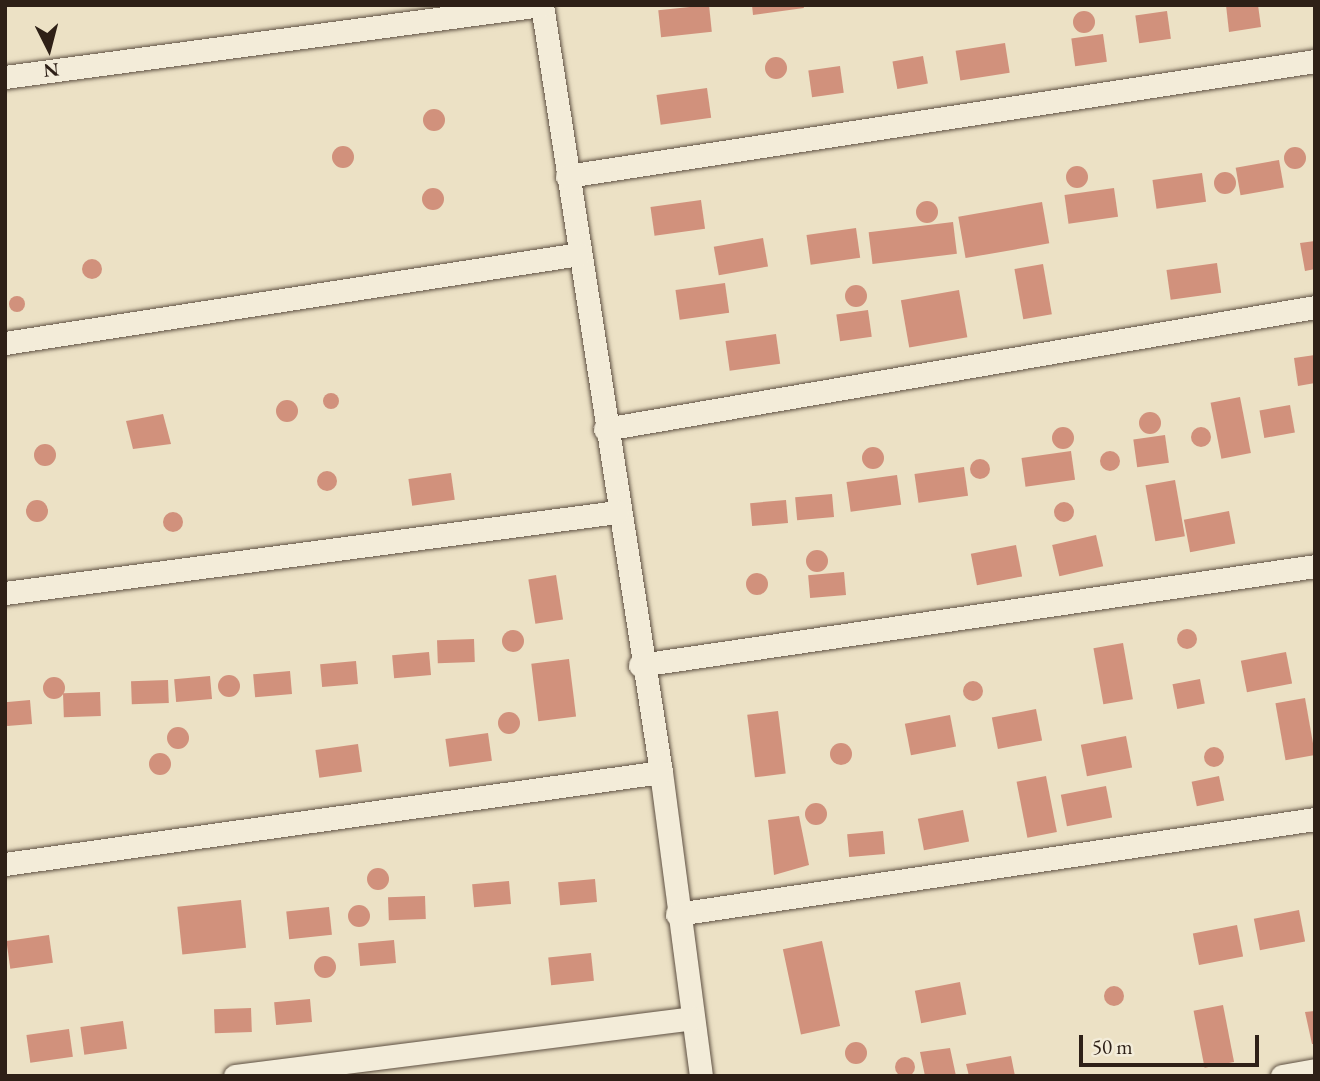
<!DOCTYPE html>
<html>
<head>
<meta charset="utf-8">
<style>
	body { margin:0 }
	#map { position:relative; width:1320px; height:1081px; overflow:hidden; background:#ece1c5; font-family:"EB Garamond",serif }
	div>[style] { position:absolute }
	.building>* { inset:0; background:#d1917c; transform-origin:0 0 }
	.round { border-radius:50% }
	.roads { filter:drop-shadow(0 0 2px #5e5042) drop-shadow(0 0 2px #5e5042) }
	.street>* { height:23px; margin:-11.5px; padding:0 11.5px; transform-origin:11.5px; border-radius:11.5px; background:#f3ecd9 }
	span { translate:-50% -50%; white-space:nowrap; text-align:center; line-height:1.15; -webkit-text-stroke:7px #f3ecd9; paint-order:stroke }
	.frame { position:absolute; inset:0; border:7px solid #2e2017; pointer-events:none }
	.north { position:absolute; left:14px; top:14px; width:70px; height:70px; -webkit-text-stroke:5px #f3ecd9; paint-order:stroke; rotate:174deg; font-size:19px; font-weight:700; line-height:28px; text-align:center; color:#2e2017 }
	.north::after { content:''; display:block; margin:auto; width:24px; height:32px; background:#2e2017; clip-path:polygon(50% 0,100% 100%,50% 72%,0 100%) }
	.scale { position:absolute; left:1079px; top:1035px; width:180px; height:32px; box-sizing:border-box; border:4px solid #2e2017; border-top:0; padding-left:9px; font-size:21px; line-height:24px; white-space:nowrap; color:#2e2017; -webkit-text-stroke:5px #f3ecd9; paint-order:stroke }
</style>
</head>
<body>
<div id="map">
	<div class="building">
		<i style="left:709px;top:5px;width:27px;height:51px;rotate:84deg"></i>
		<i style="clip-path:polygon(752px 5px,803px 5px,804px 8px,753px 15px)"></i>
		<i style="clip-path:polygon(1226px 5px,1258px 5px,1261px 27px,1229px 32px)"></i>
		<i style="left:1167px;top:11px;width:28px;height:32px;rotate:82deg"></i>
		<i class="round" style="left:1073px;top:11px;width:22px;height:22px"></i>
		<i style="left:1103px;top:34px;width:28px;height:32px;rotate:82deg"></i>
		<i style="left:1005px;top:43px;width:30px;height:50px;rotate:81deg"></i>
		<i style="left:923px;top:56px;width:28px;height:31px;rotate:80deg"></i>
		<i class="round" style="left:765px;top:57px;width:22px;height:22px"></i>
		<i style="left:840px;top:66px;width:27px;height:32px;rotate:82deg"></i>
		<i style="left:707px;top:88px;width:30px;height:51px;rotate:82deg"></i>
		<i class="round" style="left:423px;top:109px;width:22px;height:22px"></i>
		<i class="round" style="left:332px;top:146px;width:22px;height:22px"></i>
		<i class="round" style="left:1284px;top:147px;width:22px;height:22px"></i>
		<i style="left:1279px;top:160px;width:28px;height:44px;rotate:80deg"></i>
		<i class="round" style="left:1066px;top:166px;width:22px;height:22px"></i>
		<i class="round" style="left:1214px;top:172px;width:22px;height:22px"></i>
		<i style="left:1202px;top:173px;width:29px;height:50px;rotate:82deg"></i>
		<i class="round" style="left:422px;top:188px;width:22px;height:22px"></i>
		<i style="left:1114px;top:188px;width:29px;height:50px;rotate:82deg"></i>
		<i style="left:701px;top:200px;width:29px;height:51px;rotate:82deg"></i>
		<i class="round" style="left:916px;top:201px;width:22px;height:22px"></i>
		<i style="left:1042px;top:202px;width:42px;height:85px;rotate:80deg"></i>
		<i style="left:953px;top:222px;width:32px;height:85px;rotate:83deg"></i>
		<i style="left:856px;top:228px;width:30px;height:50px;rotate:82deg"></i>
		<i style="left:763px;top:238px;width:29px;height:50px;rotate:80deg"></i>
		<i style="clip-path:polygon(1315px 241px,1315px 269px,1305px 271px,1300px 243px)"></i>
		<i class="round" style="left:82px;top:259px;width:20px;height:20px"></i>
		<i style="left:1217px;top:263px;width:30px;height:51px;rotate:82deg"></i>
		<i style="left:1043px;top:264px;width:51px;height:29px;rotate:80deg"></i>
		<i style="left:725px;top:283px;width:30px;height:50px;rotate:82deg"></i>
		<i class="round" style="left:845px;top:285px;width:22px;height:22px"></i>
		<i style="left:959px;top:290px;width:48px;height:59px;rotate:80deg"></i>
		<i class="round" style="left:9px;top:296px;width:16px;height:16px"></i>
		<i style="left:868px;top:310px;width:27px;height:32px;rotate:82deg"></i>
		<i style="left:776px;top:334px;width:30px;height:51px;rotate:82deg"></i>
		<i style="clip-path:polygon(1315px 355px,1315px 383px,1298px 386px,1294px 358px)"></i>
		<i class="round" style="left:323px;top:393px;width:16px;height:16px"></i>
		<i style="left:1240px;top:397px;width:57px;height:30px;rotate:79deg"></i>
		<i class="round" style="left:276px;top:400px;width:22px;height:22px"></i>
		<i style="left:1290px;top:405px;width:28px;height:31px;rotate:80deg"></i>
		<i class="round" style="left:1139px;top:412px;width:22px;height:22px"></i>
		<i style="clip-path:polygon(163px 414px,171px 444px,133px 449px,126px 421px)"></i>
		<i class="round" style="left:1052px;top:427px;width:22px;height:22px"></i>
		<i class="round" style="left:1191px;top:427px;width:20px;height:20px"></i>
		<i style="left:1165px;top:435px;width:28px;height:32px;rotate:82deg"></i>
		<i class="round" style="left:34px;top:444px;width:22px;height:22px"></i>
		<i class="round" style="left:862px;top:447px;width:22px;height:22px"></i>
		<i style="left:1071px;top:451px;width:29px;height:50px;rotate:82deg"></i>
		<i class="round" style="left:1100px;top:451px;width:20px;height:20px"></i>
		<i class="round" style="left:970px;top:459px;width:20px;height:20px"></i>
		<i style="left:964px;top:467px;width:29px;height:50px;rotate:82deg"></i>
		<i class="round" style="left:317px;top:471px;width:20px;height:20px"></i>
		<i style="left:451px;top:473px;width:27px;height:43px;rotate:82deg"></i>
		<i style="left:897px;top:475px;width:30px;height:51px;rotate:82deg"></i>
		<i style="left:1175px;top:480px;width:57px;height:30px;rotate:80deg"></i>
		<i style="left:832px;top:494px;width:23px;height:37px;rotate:85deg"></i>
		<i class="round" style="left:26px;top:500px;width:22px;height:22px"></i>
		<i style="left:786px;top:500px;width:23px;height:36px;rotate:85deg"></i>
		<i class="round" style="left:1054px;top:502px;width:20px;height:20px"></i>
		<i style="left:1229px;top:511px;width:33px;height:46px;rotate:79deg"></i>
		<i class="round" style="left:163px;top:512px;width:20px;height:20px"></i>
		<i style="left:1096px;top:535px;width:32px;height:45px;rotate:77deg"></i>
		<i style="left:1016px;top:545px;width:32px;height:46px;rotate:79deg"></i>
		<i class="round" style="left:806px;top:550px;width:22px;height:22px"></i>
		<i style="left:844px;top:572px;width:23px;height:36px;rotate:85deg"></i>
		<i class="round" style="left:746px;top:573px;width:22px;height:22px"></i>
		<i style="left:556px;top:575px;width:45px;height:28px;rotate:81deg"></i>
		<i class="round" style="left:1177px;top:629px;width:20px;height:20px"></i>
		<i class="round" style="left:502px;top:630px;width:22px;height:22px"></i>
		<i style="left:474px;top:639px;width:23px;height:37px;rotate:88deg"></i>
		<i style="left:1123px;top:643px;width:57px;height:30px;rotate:80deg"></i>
		<i style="left:429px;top:652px;width:23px;height:37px;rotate:85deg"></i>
		<i style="left:1286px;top:652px;width:32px;height:46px;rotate:79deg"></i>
		<i style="left:569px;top:659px;width:58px;height:38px;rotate:83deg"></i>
		<i style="left:356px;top:661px;width:23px;height:36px;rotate:85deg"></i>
		<i style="left:290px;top:671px;width:23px;height:37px;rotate:85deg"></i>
		<i class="round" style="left:218px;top:675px;width:22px;height:22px"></i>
		<i style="left:210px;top:676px;width:23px;height:36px;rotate:85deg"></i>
		<i class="round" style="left:43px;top:677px;width:22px;height:22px"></i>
		<i style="left:1200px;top:679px;width:25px;height:28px;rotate:79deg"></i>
		<i style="left:168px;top:680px;width:23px;height:37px;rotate:88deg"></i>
		<i class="round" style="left:963px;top:681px;width:20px;height:20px"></i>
		<i style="left:100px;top:692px;width:24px;height:37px;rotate:88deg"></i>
		<i style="left:1305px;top:698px;width:58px;height:30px;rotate:80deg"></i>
		<i style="left:30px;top:700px;width:24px;height:25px;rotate:85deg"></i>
		<i style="left:1036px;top:709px;width:32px;height:45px;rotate:79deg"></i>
		<i style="left:778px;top:711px;width:63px;height:31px;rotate:83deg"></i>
		<i class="round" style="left:498px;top:712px;width:22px;height:22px"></i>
		<i style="left:950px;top:715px;width:32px;height:46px;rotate:79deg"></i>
		<i class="round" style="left:167px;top:727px;width:22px;height:22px"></i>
		<i style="left:488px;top:733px;width:28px;height:43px;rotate:82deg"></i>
		<i style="left:1126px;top:736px;width:32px;height:46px;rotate:79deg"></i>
		<i class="round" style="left:830px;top:743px;width:22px;height:22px"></i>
		<i style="left:358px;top:744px;width:28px;height:43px;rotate:82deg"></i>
		<i class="round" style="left:1204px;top:747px;width:20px;height:20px"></i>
		<i class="round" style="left:149px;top:753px;width:22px;height:22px"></i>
		<i style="left:1046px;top:776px;width:57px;height:30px;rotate:79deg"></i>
		<i style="left:1219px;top:776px;width:25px;height:28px;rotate:78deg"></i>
		<i style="left:1106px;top:786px;width:32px;height:46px;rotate:79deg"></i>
		<i class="round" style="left:805px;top:803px;width:22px;height:22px"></i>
		<i style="left:963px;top:810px;width:32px;height:46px;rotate:79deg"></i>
		<i style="clip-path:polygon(799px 816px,809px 865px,774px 875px,768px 820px)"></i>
		<i style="left:883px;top:831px;width:23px;height:36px;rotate:85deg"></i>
		<i class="round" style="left:367px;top:868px;width:22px;height:22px"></i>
		<i style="left:595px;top:879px;width:23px;height:37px;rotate:85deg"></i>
		<i style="left:509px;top:881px;width:23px;height:37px;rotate:85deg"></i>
		<i style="left:425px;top:896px;width:23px;height:37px;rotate:88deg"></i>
		<i style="left:241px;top:900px;width:48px;height:64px;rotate:84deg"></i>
		<i class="round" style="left:348px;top:905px;width:22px;height:22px"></i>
		<i style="left:329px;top:907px;width:28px;height:43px;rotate:84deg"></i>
		<i style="left:1299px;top:910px;width:32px;height:46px;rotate:79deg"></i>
		<i style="left:1237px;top:925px;width:32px;height:45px;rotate:79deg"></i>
		<i style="left:49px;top:935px;width:28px;height:43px;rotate:82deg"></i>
		<i style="left:394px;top:940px;width:23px;height:36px;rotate:85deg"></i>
		<i style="left:822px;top:941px;width:87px;height:40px;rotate:78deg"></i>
		<i style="left:591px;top:953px;width:28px;height:43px;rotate:84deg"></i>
		<i class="round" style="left:314px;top:956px;width:22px;height:22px"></i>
		<i style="left:960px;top:982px;width:33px;height:46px;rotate:79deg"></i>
		<i class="round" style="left:1104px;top:986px;width:20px;height:20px"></i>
		<i style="left:310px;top:999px;width:23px;height:36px;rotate:85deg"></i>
		<i style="left:1223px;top:1005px;width:58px;height:30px;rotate:79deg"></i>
		<i style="left:251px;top:1008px;width:24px;height:37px;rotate:88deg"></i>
		<i style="clip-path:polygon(1315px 1011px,1315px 1044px,1312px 1044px,1305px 1012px)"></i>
		<i style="left:123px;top:1021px;width:28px;height:43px;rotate:82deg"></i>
		<i style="left:69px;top:1029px;width:28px;height:43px;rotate:82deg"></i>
		<i class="round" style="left:845px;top:1042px;width:22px;height:22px"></i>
		<i style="clip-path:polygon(950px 1048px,956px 1076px,925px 1076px,920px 1052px)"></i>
		<i style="clip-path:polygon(1011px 1056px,1015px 1076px,969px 1076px,966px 1064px)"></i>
		<i class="round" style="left:895px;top:1057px;width:20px;height:20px"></i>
	</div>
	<div class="roads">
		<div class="street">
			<i style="left:542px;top:5px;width:776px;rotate:81.18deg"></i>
			<i style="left:661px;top:772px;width:307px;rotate:82.5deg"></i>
			<i style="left:5px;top:77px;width:541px;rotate:-7.65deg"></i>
			<i style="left:567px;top:176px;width:757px;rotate:-8.74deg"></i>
			<i style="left:5px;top:343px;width:581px;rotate:-8.81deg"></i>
			<i style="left:605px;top:429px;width:720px;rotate:-9.75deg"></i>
			<i style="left:5px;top:593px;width:617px;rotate:-7.54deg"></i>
			<i style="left:640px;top:665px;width:682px;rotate:-8.34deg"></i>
			<i style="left:5px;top:864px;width:662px;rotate:-7.98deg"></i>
			<i style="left:677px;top:914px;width:645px;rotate:-8.47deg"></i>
			<i style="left:235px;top:1076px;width:461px;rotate:-7.2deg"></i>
			<i style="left:1282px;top:1076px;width:34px;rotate:-10deg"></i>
		</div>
	</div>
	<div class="frame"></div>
	<div class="north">N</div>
	<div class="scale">50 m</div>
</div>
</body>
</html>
